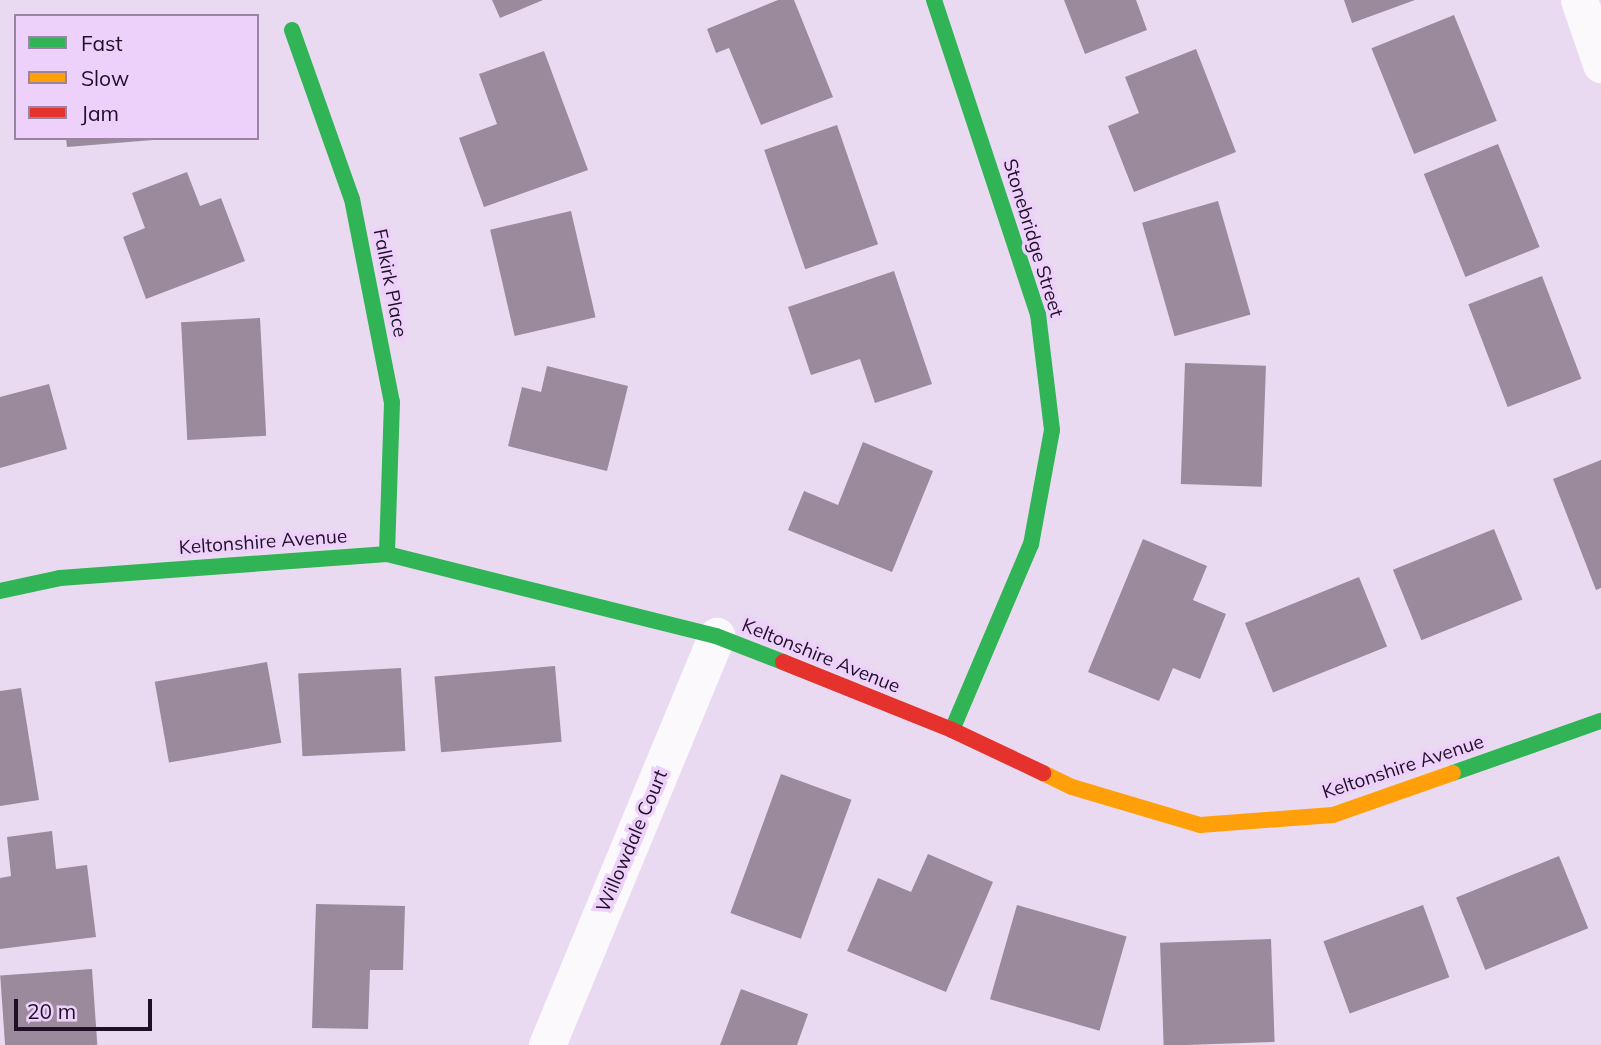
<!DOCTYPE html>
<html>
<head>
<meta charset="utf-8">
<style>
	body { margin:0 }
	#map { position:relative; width:1601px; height:1045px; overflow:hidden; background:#eadaf1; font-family:Mulish,sans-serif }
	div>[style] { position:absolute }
	.building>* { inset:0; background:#9b899c; transform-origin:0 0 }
	.street>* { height:37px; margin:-18.5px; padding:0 18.5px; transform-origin:18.5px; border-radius:18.5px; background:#fcf9fd }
	.fast>* { height:16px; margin:-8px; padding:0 8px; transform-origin:8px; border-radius:8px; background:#30b455 }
	.slow>* { height:16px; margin:-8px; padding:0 8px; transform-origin:8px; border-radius:8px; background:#ff9f0a }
	.jam>* { height:16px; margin:-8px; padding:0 8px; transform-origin:8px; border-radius:8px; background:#e5322d }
	span { translate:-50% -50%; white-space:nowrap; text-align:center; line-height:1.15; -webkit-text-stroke:7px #edd1fa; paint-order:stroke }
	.street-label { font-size:19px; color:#200f27 }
	.legend { position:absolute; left:14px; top:14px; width:245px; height:126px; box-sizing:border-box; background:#edd1fa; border:2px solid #9b83a6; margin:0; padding:9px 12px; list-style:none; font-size:21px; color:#200f27 }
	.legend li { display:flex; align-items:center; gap:14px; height:35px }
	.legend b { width:35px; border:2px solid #9b83a6 }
	.scale { position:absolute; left:14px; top:999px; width:138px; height:32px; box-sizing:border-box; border:4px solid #200f27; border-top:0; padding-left:9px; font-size:21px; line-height:24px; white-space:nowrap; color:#200f27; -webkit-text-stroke:5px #edd1fa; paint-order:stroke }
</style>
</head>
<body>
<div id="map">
	<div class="building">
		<i style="clip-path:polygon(492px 0,543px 0,500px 18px)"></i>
		<i style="clip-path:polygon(778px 0,794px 0,833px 97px,761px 125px,729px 48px,716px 53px,707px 29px)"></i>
		<i style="clip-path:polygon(1064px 0,1136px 0,1147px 30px,1085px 54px)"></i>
		<i style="clip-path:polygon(1344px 0,1415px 0,1352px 23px)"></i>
		<i style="left:1454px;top:15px;width:114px;height:89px;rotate:68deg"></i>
		<i style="clip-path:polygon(1196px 49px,1236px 152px,1134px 192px,1108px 126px,1139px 113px,1125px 77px)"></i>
		<i style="clip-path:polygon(544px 51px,588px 170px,484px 207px,459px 138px,497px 124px,479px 74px)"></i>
		<i style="left:837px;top:125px;width:126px;height:77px;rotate:71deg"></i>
		<i style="clip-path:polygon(66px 138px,153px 138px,153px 140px,67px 147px)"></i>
		<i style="left:1498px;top:144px;width:111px;height:80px;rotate:68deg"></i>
		<i style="clip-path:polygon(187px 172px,200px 206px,221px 198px,245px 261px,146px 299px,123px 237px,145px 228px,132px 193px)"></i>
		<i style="left:1218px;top:201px;width:118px;height:79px;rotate:74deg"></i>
		<i style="left:571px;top:211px;width:109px;height:83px;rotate:77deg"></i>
		<i style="clip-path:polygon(894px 271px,932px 384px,875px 403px,860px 359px,811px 375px,788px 307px)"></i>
		<i style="left:1542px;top:276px;width:110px;height:79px;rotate:69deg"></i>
		<i style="left:260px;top:318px;width:118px;height:79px;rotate:87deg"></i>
		<i style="left:1185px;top:363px;width:81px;height:121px;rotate:2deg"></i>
		<i style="clip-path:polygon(547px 366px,628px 386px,607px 471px,508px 446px,522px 387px,541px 392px)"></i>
		<i style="clip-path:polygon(49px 384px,67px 449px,0 468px,0 397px)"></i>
		<i style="clip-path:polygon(863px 442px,933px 471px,892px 572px,788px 530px,804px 491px,838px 505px)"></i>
		<i style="clip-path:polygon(1601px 460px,1601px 588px,1596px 590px,1553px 479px)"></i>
		<i style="left:1494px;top:529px;width:76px;height:109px;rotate:68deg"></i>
		<i style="clip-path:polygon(1143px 539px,1207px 566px,1193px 600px,1226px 614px,1200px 679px,1173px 668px,1159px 701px,1088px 672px)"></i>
		<i style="left:1359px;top:577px;width:75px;height:123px;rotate:68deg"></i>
		<i style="left:267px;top:662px;width:82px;height:114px;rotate:80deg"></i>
		<i style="left:555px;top:666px;width:76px;height:121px;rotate:85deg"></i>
		<i style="left:401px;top:668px;width:83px;height:103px;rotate:87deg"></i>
		<i style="clip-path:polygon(21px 688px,39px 800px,0 806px,0 691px)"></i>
		<i style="left:781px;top:774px;width:75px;height:148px;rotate:20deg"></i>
		<i style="clip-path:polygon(52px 831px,56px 869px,87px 865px,96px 937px,0 949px,0 878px,11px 876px,7px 837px)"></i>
		<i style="clip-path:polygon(928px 854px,993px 882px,946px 992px,847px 951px,878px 878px,911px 892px)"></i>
		<i style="left:1559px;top:856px;width:78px;height:111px;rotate:68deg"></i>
		<i style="clip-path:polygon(316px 904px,405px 906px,403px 970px,370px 970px,368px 1029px,312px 1028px)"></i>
		<i style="left:1017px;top:905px;width:114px;height:98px;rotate:16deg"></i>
		<i style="left:1423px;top:905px;width:77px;height:106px;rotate:70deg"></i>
		<i style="left:1271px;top:939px;width:103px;height:111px;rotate:88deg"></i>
		<i style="left:92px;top:969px;width:76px;height:92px;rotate:86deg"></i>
		<i style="clip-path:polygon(741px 989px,808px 1014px,797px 1045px,720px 1045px)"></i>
	</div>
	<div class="street">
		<i style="left:1579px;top:0;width:68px;rotate:71deg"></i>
		<i style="left:547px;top:1045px;width:443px;rotate:-67.5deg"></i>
	</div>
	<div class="fast">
		<i style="left:934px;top:0;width:331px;rotate:71.7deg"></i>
		<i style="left:1038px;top:314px;width:117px;rotate:83.1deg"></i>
		<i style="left:1052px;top:430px;width:116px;rotate:100.4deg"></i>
		<i style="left:1031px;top:544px;width:202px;rotate:113deg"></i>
		<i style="left:292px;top:30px;width:179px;rotate:70.5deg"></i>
		<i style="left:352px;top:199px;width:207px;rotate:78.9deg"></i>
		<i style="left:392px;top:402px;width:152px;rotate:91.9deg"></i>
		<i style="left:0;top:591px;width:61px;rotate:-12.2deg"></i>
		<i style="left:60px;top:578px;width:328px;rotate:-4.2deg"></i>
		<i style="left:387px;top:554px;width:339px;rotate:14deg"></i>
		<i style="left:716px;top:636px;width:72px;rotate:21.2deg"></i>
		<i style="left:1453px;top:773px;width:157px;rotate:-19.4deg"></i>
	</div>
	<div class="slow">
		<i style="left:1043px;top:773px;width:32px;rotate:26deg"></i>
		<i style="left:1072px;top:787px;width:134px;rotate:16.5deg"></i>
		<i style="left:1200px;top:825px;width:133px;rotate:-4.3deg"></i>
		<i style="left:1333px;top:815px;width:127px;rotate:-19.3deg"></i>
	</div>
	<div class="jam">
		<i style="left:783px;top:662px;width:182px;rotate:21.9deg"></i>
		<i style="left:952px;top:730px;width:101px;rotate:25.3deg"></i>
	</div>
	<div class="street-label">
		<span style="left:1033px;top:238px;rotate:73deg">Stonebridge Street</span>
		<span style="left:390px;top:283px;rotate:79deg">Falkirk Place</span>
		<span style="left:263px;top:542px;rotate:-4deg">Keltonshire Avenue</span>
		<span style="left:821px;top:656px;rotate:22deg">Keltonshire Avenue</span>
		<span style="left:1403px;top:767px;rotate:-18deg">Keltonshire Avenue</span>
		<span style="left:632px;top:841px;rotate:-67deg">Willowdale Court</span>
	</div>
	<ul class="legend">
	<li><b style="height:9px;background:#30b455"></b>Fast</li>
	<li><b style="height:9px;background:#ff9f0a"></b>Slow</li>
	<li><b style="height:9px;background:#e5322d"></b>Jam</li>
	</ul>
	<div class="scale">20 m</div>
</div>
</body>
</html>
